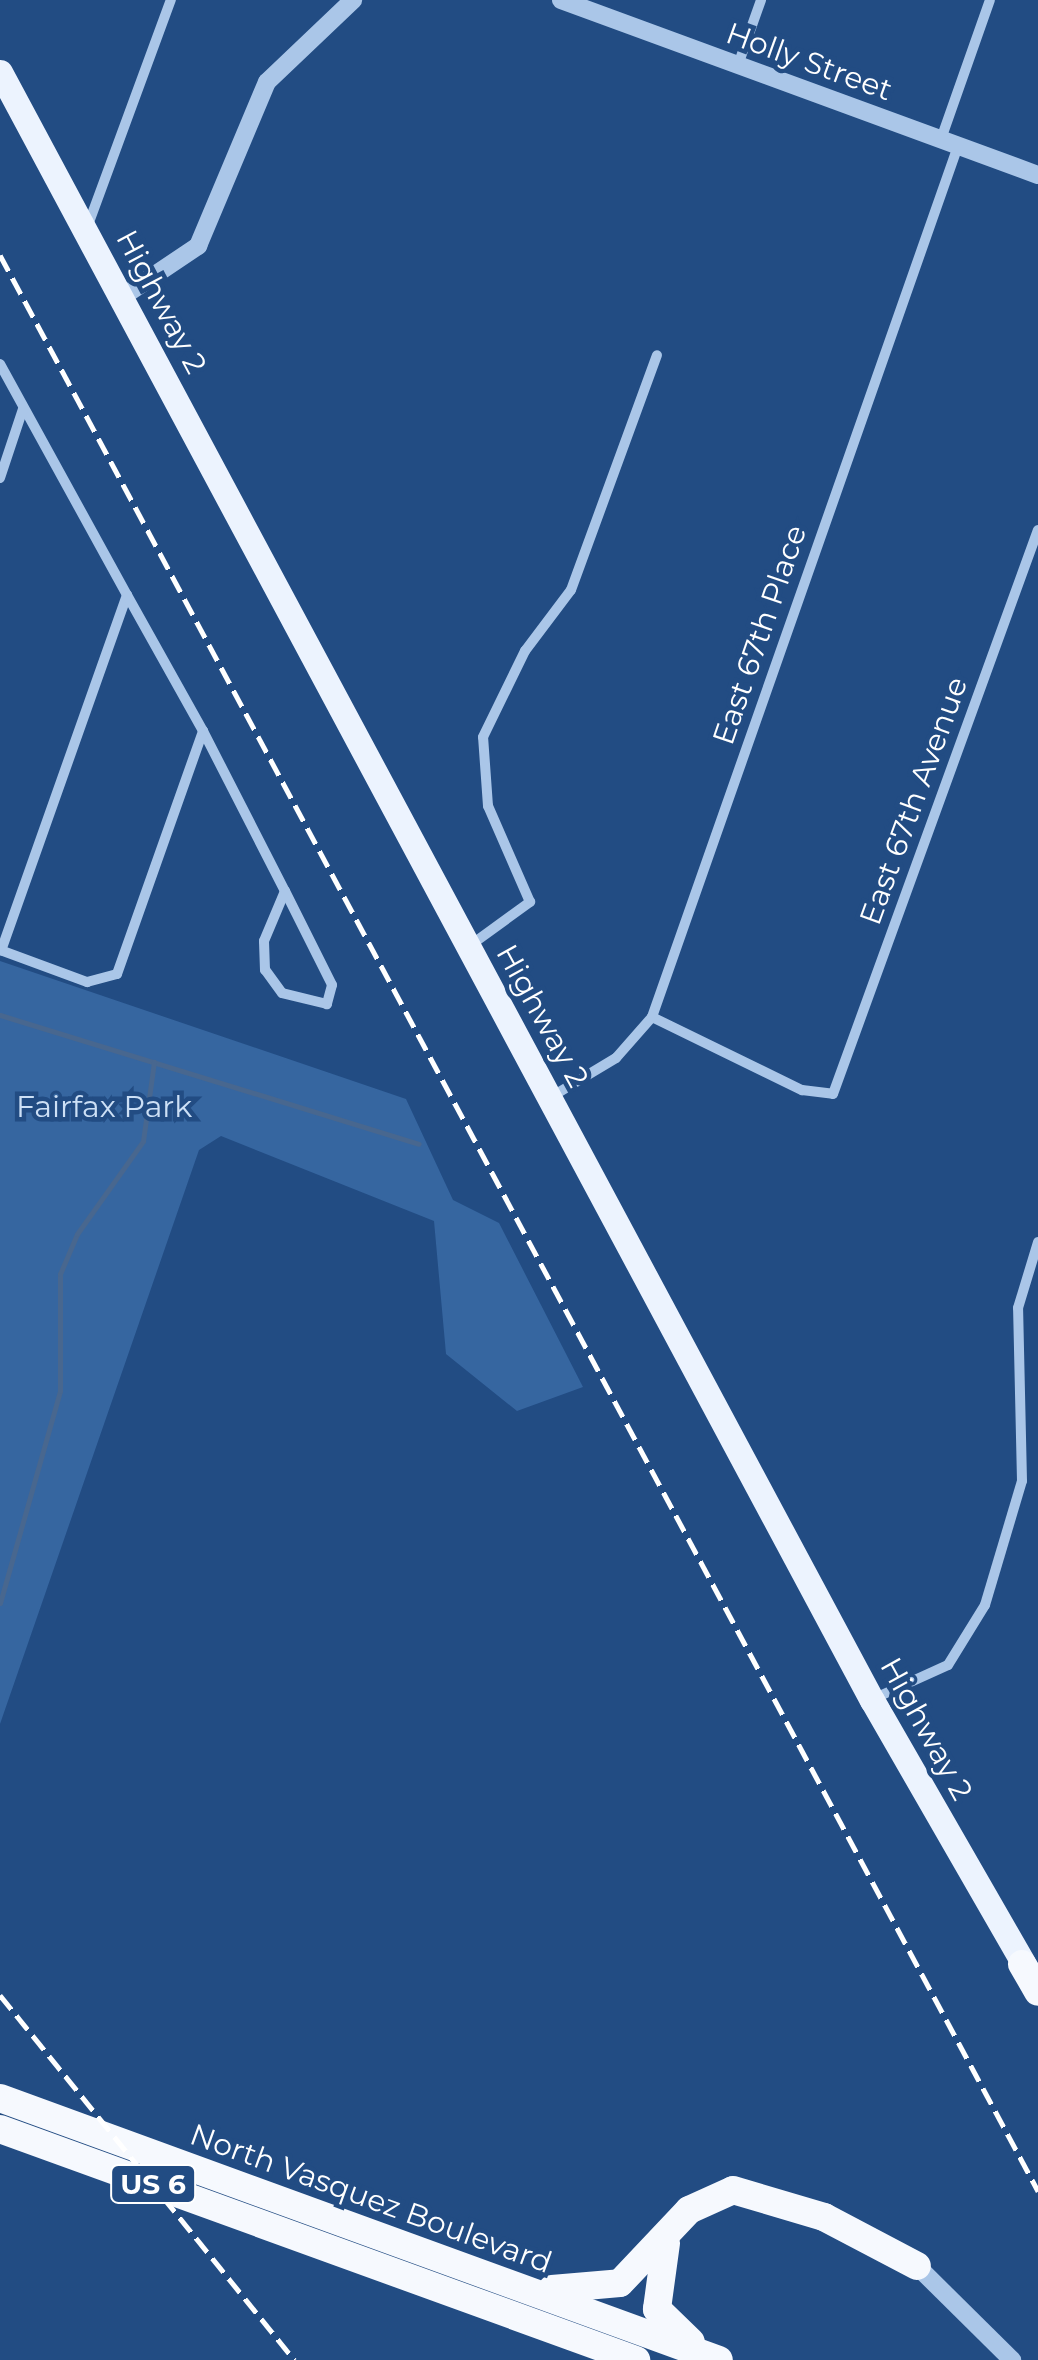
<!DOCTYPE html>
<html>
<head>
<meta charset="utf-8">
<style>
	body { margin:0 }
	#map { position:relative; width:1038px; height:2360px; overflow:hidden; background:#224c83; font-family:Montserrat,sans-serif }
	div>[style] { position:absolute }
	.green>* { inset:0; background:#3666a0 }
	.stream>* { height:5px; margin:-2.5px; padding:0 2.5px; transform-origin:2.5px; border-radius:2.5px; background:#48678f }
	.minor>* { height:10px; margin:-5px; padding:0 5px; transform-origin:5px; border-radius:5px; background:#aac6e8 }
	.tertiary>* { height:18px; margin:-9px; padding:0 9px; transform-origin:9px; border-radius:9px; background:#aac6e8 }
	.primary>* { height:25px; margin:-12.5px; padding:0 12.5px; transform-origin:12.5px; border-radius:12.5px; background:#ecf3fe }
	.trunk>* { height:28px; margin:-14px; padding:0 14px; transform-origin:14px; border-radius:14px; background:#f6f9fe }
	.rail>* { height:5px; margin-top:-2.5px; transform-origin:0; background:repeating-linear-gradient(90deg,#fff 0 18px,transparent 0 26px) }
	span { translate:-50% -50%; white-space:nowrap; text-align:center; line-height:1.15; -webkit-text-stroke:9px #224c83; paint-order:stroke }
	.shield-label span { padding:2px 8px; background:#224c83; border:2px solid; border-radius:8px; -webkit-text-stroke-width:0 }
	.shield-label { font-size:28px; color:#fff; font-weight:700 }
	.street-label { font-size:30px; color:#fff }
	.park-label { font-size:30px; color:#cde0f6 }
</style>
</head>
<body>
<div id="map">
	<div class="green">
		<i style="clip-path:polygon(0 961px,406px 1099px,453px 1200px,499px 1223px,583px 1387px,517px 1411px,446px 1354px,434px 1221px,221px 1136px,199px 1150px,0 1724px)"></i>
	</div>
	<div class="stream">
		<i style="left:0;top:1015px;width:438px;rotate:17.1deg"></i>
		<i style="left:0;top:1603px;width:220px;rotate:-74.2deg"></i>
		<i style="left:60px;top:1391px;width:117px;rotate:-90deg"></i>
		<i style="left:60px;top:1274px;width:43px;rotate:-67deg"></i>
		<i style="left:77px;top:1234px;width:114px;rotate:-54.6deg"></i>
		<i style="left:143px;top:1141px;width:80px;rotate:-82.1deg"></i>
	</div>
	<div class="minor">
		<i style="left:738px;top:65px;width:69px;rotate:-70.5deg"></i>
		<i style="left:941px;top:139px;width:147px;rotate:-70.6deg"></i>
		<i style="left:88px;top:225px;width:240px;rotate:-69.8deg"></i>
		<i style="left:0;top:364px;width:264px;rotate:61.2deg"></i>
		<i style="left:127px;top:595px;width:377px;rotate:109.5deg"></i>
		<i style="left:0;top:478px;width:73px;rotate:-71.6deg"></i>
		<i style="left:127px;top:595px;width:156px;rotate:60.8deg"></i>
		<i style="left:203px;top:731px;width:180px;rotate:62.9deg"></i>
		<i style="left:285px;top:891px;width:105px;rotate:63.4deg"></i>
		<i style="left:332px;top:985px;width:20px;rotate:105deg"></i>
		<i style="left:327px;top:1004px;width:46px;rotate:-166.3deg"></i>
		<i style="left:282px;top:993px;width:29px;rotate:-126deg"></i>
		<i style="left:265px;top:970px;width:29px;rotate:-92deg"></i>
		<i style="left:264px;top:941px;width:54px;rotate:-67.2deg"></i>
		<i style="left:468px;top:947px;width:77px;rotate:-36deg"></i>
		<i style="left:530px;top:902px;width:105px;rotate:-113.6deg"></i>
		<i style="left:488px;top:806px;width:69px;rotate:-94.1deg"></i>
		<i style="left:483px;top:737px;width:96px;rotate:-64deg"></i>
		<i style="left:525px;top:651px;width:76px;rotate:-53deg"></i>
		<i style="left:571px;top:590px;width:250px;rotate:-69.9deg"></i>
		<i style="left:0;top:950px;width:93px;rotate:20.2deg"></i>
		<i style="left:87px;top:982px;width:31px;rotate:-15deg"></i>
		<i style="left:117px;top:974px;width:258px;rotate:-70.5deg"></i>
		<i style="left:652px;top:1017px;width:167px;rotate:26deg"></i>
		<i style="left:802px;top:1090px;width:31px;rotate:7deg"></i>
		<i style="left:833px;top:1094px;width:600px;rotate:-70.03deg"></i>
		<i style="left:551px;top:1097px;width:76px;rotate:-31deg"></i>
		<i style="left:616px;top:1058px;width:55px;rotate:-48.7deg"></i>
		<i style="left:652px;top:1017px;width:923px;rotate:-70.64deg"></i>
		<i style="left:873px;top:1699px;width:82px;rotate:-24.4deg"></i>
		<i style="left:948px;top:1665px;width:70px;rotate:-58.3deg"></i>
		<i style="left:985px;top:1605px;width:129px;rotate:-73.4deg"></i>
		<i style="left:1022px;top:1481px;width:173px;rotate:-91.3deg"></i>
		<i style="left:1018px;top:1308px;width:69px;rotate:-73.1deg"></i>
	</div>
	<div class="tertiary">
		<i style="left:561px;top:0;width:508px;rotate:20.15deg"></i>
		<i style="left:122px;top:297px;width:92px;rotate:-33.9deg"></i>
		<i style="left:198px;top:246px;width:178px;rotate:-67.2deg"></i>
		<i style="left:267px;top:82px;width:119px;rotate:-43.6deg"></i>
		<i style="left:917px;top:2266px;width:134px;rotate:44.7deg"></i>
	</div>
	<div class="primary">
		<i style="left:0;top:72px;width:1847px;rotate:61.83deg"></i>
		<i style="left:872px;top:1700px;width:321px;rotate:60.1deg"></i>
	</div>
	<div class="trunk">
		<i style="left:1022px;top:1964px;width:32px;rotate:60deg"></i>
		<i style="left:0;top:2098px;width:765px;rotate:20.02deg"></i>
		<i style="left:0;top:2129px;width:677px;rotate:19.96deg"></i>
		<i style="left:666px;top:2243px;width:67px;rotate:97.8deg"></i>
		<i style="left:657px;top:2309px;width:47px;rotate:44.1deg"></i>
		<i style="left:552px;top:2289px;width:68px;rotate:-5deg"></i>
		<i style="left:620px;top:2283px;width:100px;rotate:-46.6deg"></i>
		<i style="left:689px;top:2210px;width:48px;rotate:-24.4deg"></i>
		<i style="left:733px;top:2190px;width:95px;rotate:16.5deg"></i>
		<i style="left:824px;top:2217px;width:105px;rotate:27.8deg"></i>
	</div>
	<div class="rail">
		<i style="left:0;top:255px;width:2197px;rotate:61.8deg"></i>
		<i style="left:0;top:1995px;width:469px;rotate:51.1deg"></i>
	</div>
	<div class="shield-label">
		<span style="left:153px;top:2184px">US 6</span>
	</div>
	<div class="street-label">
		<span style="left:809px;top:62px;rotate:20deg">Holly Street</span>
		<span style="left:161px;top:302px;rotate:62deg">Highway 2</span>
		<span style="left:760px;top:635px;rotate:-71deg">East 67th Place</span>
		<span style="left:914px;top:801px;rotate:-70deg">East 67th Avenue</span>
		<span style="left:542px;top:1016px;rotate:61deg">Highway 2</span>
		<span style="left:926px;top:1729px;rotate:61deg">Highway 2</span>
		<span style="left:371px;top:2199px;rotate:20deg">North Vasquez Boulevard</span>
	</div>
	<div class="park-label">
		<span style="left:104px;top:1107px">Fairfax Park</span>
	</div>
</div>
</body>
</html>
